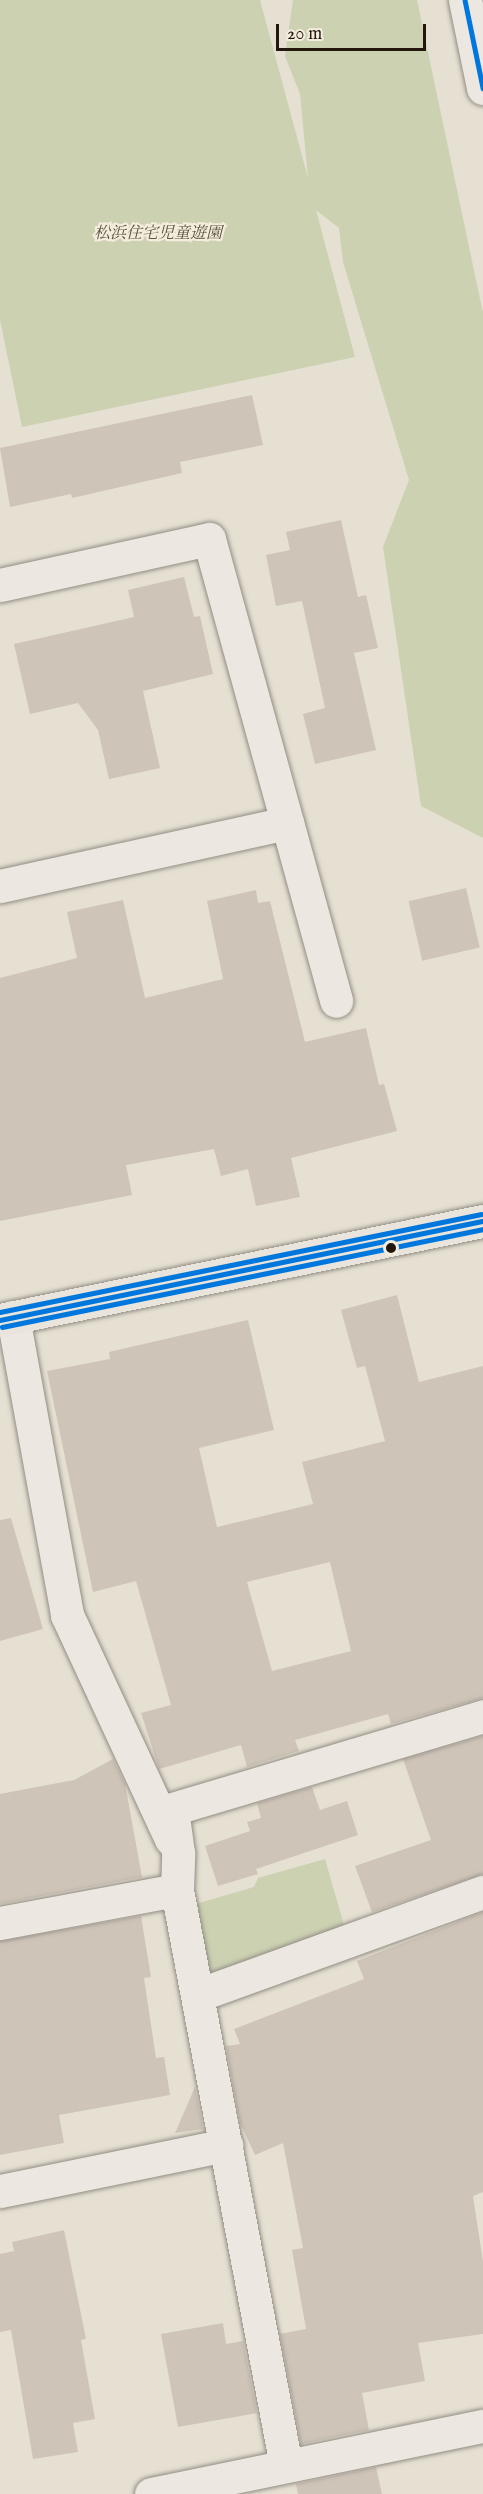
<!DOCTYPE html>
<html>
<head>
<meta charset="utf-8">
<style>
	body { margin:0 }
	#map { position:relative; width:483px; height:2494px; overflow:hidden; background:#e6e0d2; font-family:"IM FELL English","Noto Serif JP",serif }
	div>[style] { position:absolute }
	.green>* { inset:0; background:#ccd1b2 }
	.building>* { inset:0; background:#cfc4b8; transform-origin:0 0 }
	.roads { filter:drop-shadow(0 0 2px #928d84) drop-shadow(0 0 2px #928d84) }
	.minor>* { height:33px; margin:-16.5px; padding:0 16.5px; transform-origin:16.5px; border-radius:16.5px; background:#ece8e1 }
	.highway>* { height:33px; margin:-16.5px; padding:0 16.5px; transform-origin:16.5px; border-radius:16.5px; background:#e9e4dc }
	.bus-1>* { height:4.5px; margin:-2.25px; padding:0 2.25px; transform-origin:2.25px; border-radius:2.25px; background:#07d }
	.bus-2>* { height:4.5px; margin:-2.25px; padding:0 2.25px; transform-origin:2.25px; border-radius:2.25px; background:#07d }
	.bus-3>* { height:4.5px; margin:-2.25px; padding:0 2.25px; transform-origin:2.25px; border-radius:2.25px; background:#07d }
	.dots>* { width:16px; height:16px; translate:-50% -50%; box-sizing:border-box; border:3px solid #f4eddd; border-radius:50% }
	span { translate:-50% -50%; white-space:nowrap; text-align:center; line-height:1.15; -webkit-text-stroke:4.5px #f4eddd; paint-order:stroke }
	.park-label { font-size:16px; color:#57533e; font-style:italic }
	.scale { position:absolute; left:276px; top:24px; width:150px; height:27px; box-sizing:border-box; border:3px solid #23160d; border-top:0; padding-left:8px; font-size:18px; line-height:21px; white-space:nowrap; color:#23160d; -webkit-text-stroke:4px #f4eddd; paint-order:stroke }
</style>
</head>
<body>
<div id="map">
	<div class="green">
		<i style="clip-path:polygon(0 0,260px 0,308px 178px,300px 94px,285px 56px,293px 0,417px 0,483px 313px,483px 838px,421px 806px,383px 547px,409px 480px,343px 262px,339px 228px,316px 210px,355px 357px,22px 427px,0 320px)"></i>
		<i style="clip-path:polygon(325px 1859px,346px 1932px,203px 1983px,189px 1906px,254px 1887px,258px 1878px)"></i>
	</div>
	<div class="building">
		<i style="clip-path:polygon(252px 395px,263px 445px,180px 462px,182px 473px,72px 498px,71px 494px,10px 507px,0 448px)"></i>
		<i style="clip-path:polygon(341px 520px,358px 597px,366px 595px,378px 648px,354px 653px,376px 750px,315px 764px,303px 714px,325px 708px,302px 601px,276px 606px,266px 555px,290px 550px,286px 532px)"></i>
		<i style="clip-path:polygon(184px 577px,194px 617px,200px 616px,213px 674px,143px 691px,160px 768px,109px 779px,98px 730px,78px 703px,30px 714px,14px 644px,134px 617px,128px 590px)"></i>
		<i style="left:466px;top:888px;width:61px;height:59px;rotate:77deg"></i>
		<i style="clip-path:polygon(256px 890px,258px 903px,270px 901px,305px 1042px,366px 1028px,379px 1085px,384px 1084px,397px 1131px,291px 1158px,300px 1197px,256px 1206px,248px 1169px,221px 1176px,214px 1149px,126px 1165px,132px 1195px,0 1221px,0 978px,77px 958px,67px 912px,123px 900px,145px 998px,223px 979px,207px 901px)"></i>
		<i style="clip-path:polygon(evenodd,397px 1295px,419px 1382px,483px 1366px,483px 1698px,391px 1724px,388px 1714px,295px 1740px,299px 1751px,247px 1767px,241px 1745px,159px 1769px,141px 1713px,171px 1705px,136px 1581px,93px 1592px,47px 1371px,110px 1359px,109px 1352px,248px 1320px,274px 1430px,199px 1448px,217px 1527px,313px 1504px,302px 1462px,385px 1441px,365px 1366px,357px 1368px,341px 1310px,397px 1295px,330px 1562px,351px 1651px,272px 1671px,247px 1582px,330px 1562px)"></i>
		<i style="clip-path:polygon(11px 1518px,43px 1629px,0 1641px,0 1520px)"></i>
		<i style="clip-path:polygon(483px 1736px,483px 1874px,372px 1912px,355px 1866px,431px 1840px,403px 1759px)"></i>
		<i style="clip-path:polygon(113px 1759px,125px 1784px,142px 1877px,0 1904px,0 1794px,74px 1780px)"></i>
		<i style="clip-path:polygon(312px 1787px,320px 1810px,347px 1801px,358px 1835px,256px 1869px,258px 1874px,218px 1886px,205px 1846px,250px 1831px,247px 1822px,261px 1818px,257px 1803px)"></i>
		<i style="clip-path:polygon(483px 1912px,483px 2192px,473px 2196px,483px 2262px,483px 2334px,418px 2343px,425px 2381px,362px 2393px,369px 2430px,301px 2444px,280px 2334px,306px 2329px,292px 2250px,303px 2248px,283px 2143px,255px 2155px,240px 2123px,226px 2046px,240px 2044px,234px 2029px,364px 1979px,357px 1961px)"></i>
		<i style="clip-path:polygon(141px 1916px,151px 1977px,144px 1978px,156px 2058px,164px 2057px,170px 2095px,59px 2115px,64px 2143px,0 2155px,0 1941px)"></i>
		<i style="clip-path:polygon(195px 2087px,203px 2129px,175px 2133px)"></i>
		<i style="clip-path:polygon(64px 2230px,86px 2339px,81px 2340px,95px 2419px,73px 2423px,78px 2452px,33px 2459px,11px 2330px,0 2332px,0 2254px,14px 2251px,12px 2242px)"></i>
		<i style="clip-path:polygon(223px 2323px,226px 2344px,243px 2341px,257px 2413px,178px 2427px,161px 2334px)"></i>
		<i style="clip-path:polygon(376px 2467px,382px 2494px,298px 2494px,296px 2484px)"></i>
	</div>
	<div class="roads">
		<div class="minor">
			<i style="left:465px;top:0;width:90px;rotate:78.4deg"></i>
			<i style="left:0;top:585px;width:214px;rotate:-12.4deg"></i>
			<i style="left:209px;top:539px;width:479px;rotate:74.6deg"></i>
			<i style="left:0;top:886px;width:294px;rotate:-12.4deg"></i>
			<i style="left:13px;top:1317px;width:303px;rotate:79.7deg"></i>
			<i style="left:67px;top:1615px;width:247px;rotate:65.1deg"></i>
			<i style="left:177px;top:1890px;width:586px;rotate:79.28deg"></i>
			<i style="left:0;top:1923px;width:180px;rotate:-10.6deg"></i>
			<i style="left:177px;top:1890px;width:37px;rotate:-88deg"></i>
			<i style="left:178px;top:1853px;width:44px;rotate:-97.8deg"></i>
			<i style="left:172px;top:1809px;width:325px;rotate:-16.6deg"></i>
			<i style="left:198px;top:1995px;width:303px;rotate:-19.9deg"></i>
			<i style="left:0;top:2191px;width:231px;rotate:-11.5deg"></i>
			<i style="left:151px;top:2494px;width:339px;rotate:-11.6deg"></i>
		</div>
		<div class="highway">
			<i style="left:0;top:1320px;width:493px;rotate:-11.6deg"></i>
		</div>
	</div>
	<div class="bus-1">
		<i style="left:465px;top:0;width:90px;rotate:78.4deg"></i>
		<i style="left:0;top:1320px;width:493px;rotate:-11.6deg"></i>
	</div>
	<div class="bus-2">
		<i style="left:2px;top:1327px;width:491px;rotate:-11.5deg"></i>
	</div>
	<div class="bus-3">
		<i style="left:0;top:1312px;width:491px;rotate:-11.5deg"></i>
	</div>
	<div class="dots">
		<i style="left:391px;top:1248px;background:#23160d"></i>
	</div>
	<div class="park-label">
		<span style="left:158px;top:234px">松浜住宅児童遊園</span>
	</div>
	<div class="scale">20 m</div>
</div>
</body>
</html>
